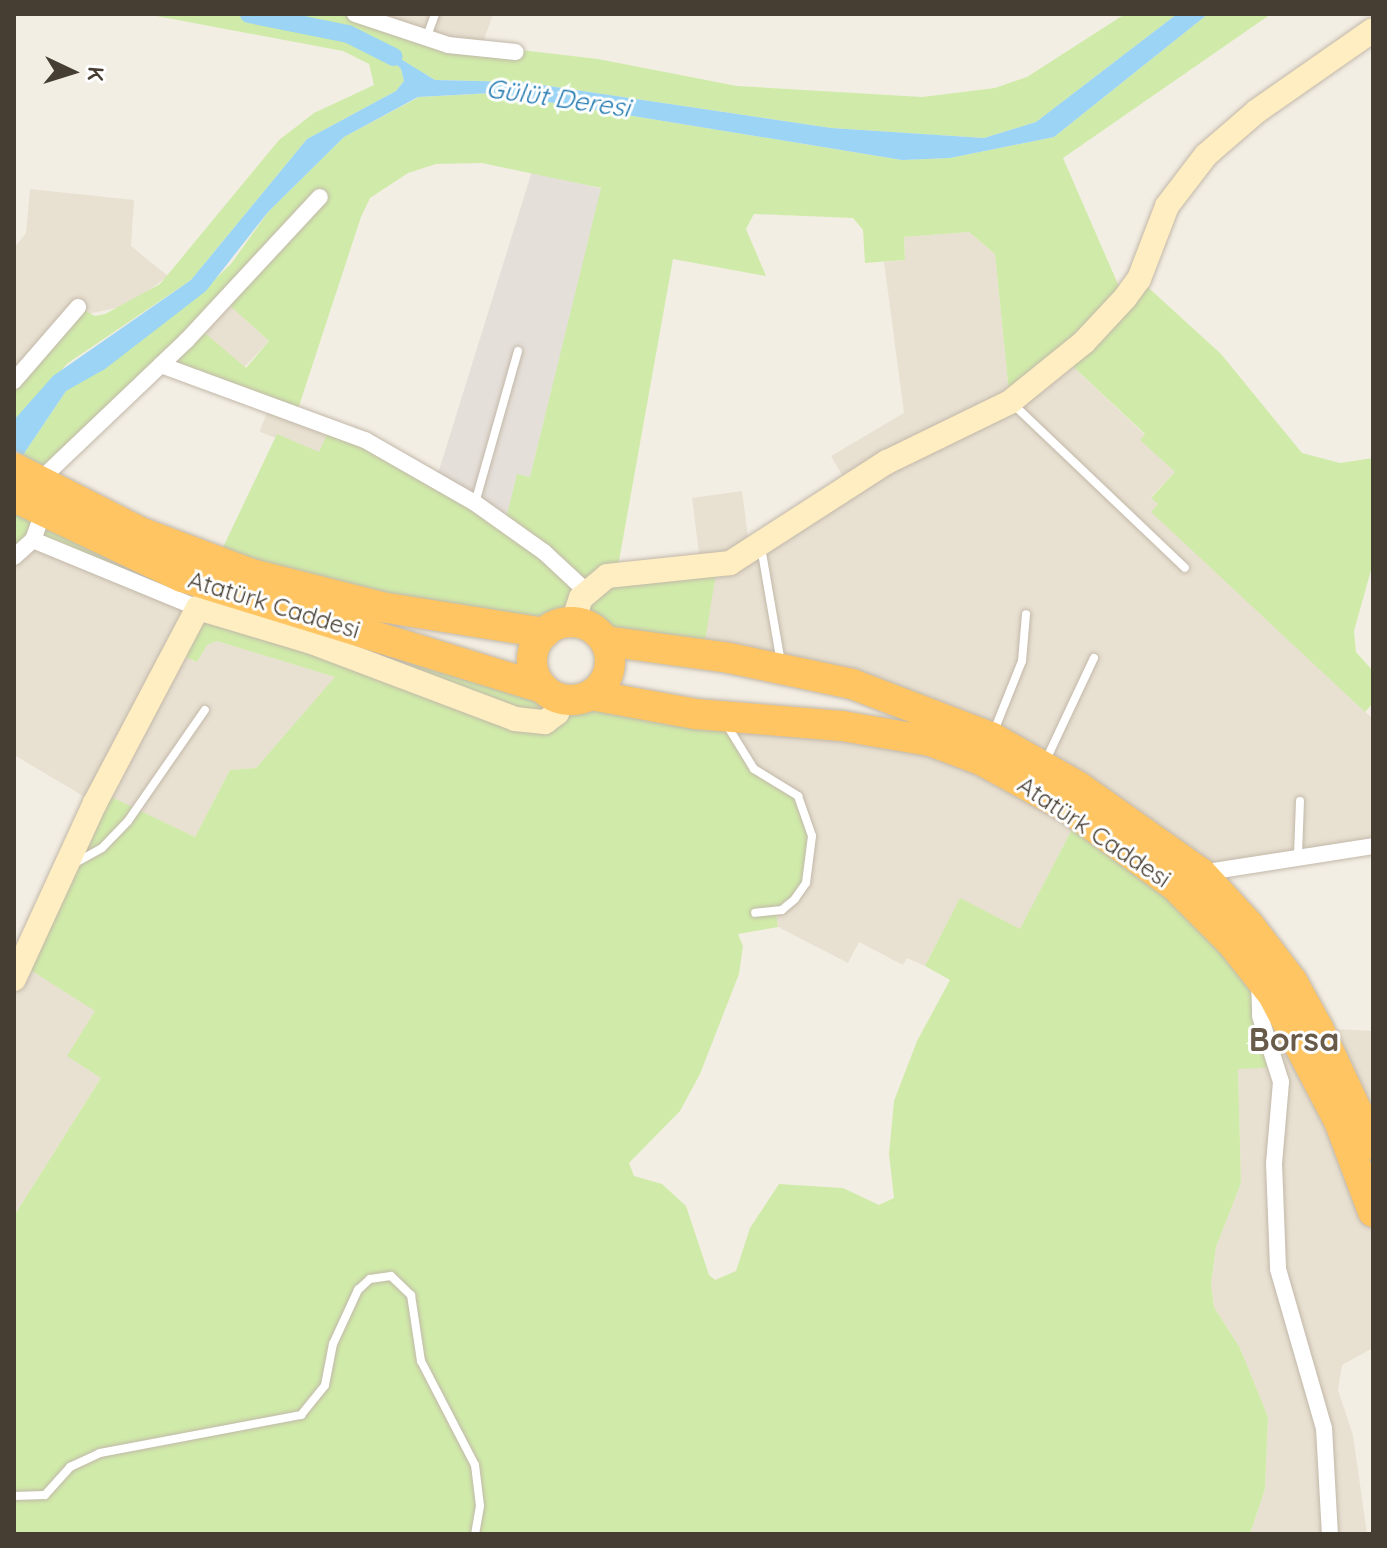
<!DOCTYPE html>
<html>
<head>
<meta charset="utf-8">
<style>
	body { margin:0 }
	#map { position:relative; width:1387px; height:1548px; overflow:hidden; background:#f3eee4; font-family:Quicksand,sans-serif }
	div>[style] { position:absolute }
	.residential>* { inset:0; background:#e8e0d1; transform-origin:0 0 }
	.industrial>* { inset:0; background:#e5dfd9 }
	.green>* { inset:0; background:#d0eba9 }
	.water>* { inset:0; background:#9bd4f5 }
	.canal>* { height:18px; margin:-9px; padding:0 9px; transform-origin:9px; border-radius:9px; background:#9bd4f5 }
	.roads { filter:drop-shadow(0 0 2px #c2b8a9) drop-shadow(0 0 2px #c2b8a9) }
	.lane>* { height:8px; margin:-4px; padding:0 4px; transform-origin:4px; border-radius:4px; background:#fff }
	.street>* { height:16px; margin:-8px; padding:0 8px; transform-origin:8px; border-radius:8px; background:#fff }
	.secondary>* { height:24px; margin:-12px; padding:0 12px; transform-origin:12px; border-radius:12px; background:#ffeec2 }
	.highway>* { height:30px; margin:-15px; padding:0 15px; transform-origin:15px; border-radius:15px; background:#ffc563 }
	.highway>.ring { margin:-15px; padding:0; box-sizing:content-box; background:none; border:30px solid #ffc563; border-radius:50% }
	span { translate:-50% -50%; white-space:nowrap; text-align:center; line-height:1.15; -webkit-text-stroke:6px #fff; paint-order:stroke }
	.street-label { font-size:24px; color:#463e33 }
	.water-label { font-size:26px; color:#247bb1; font-style:italic }
	.district-label { font-size:32px; color:#695b4a; font-weight:700 }
	.frame { position:absolute; inset:0; border:16px solid #463e33; pointer-events:none }
	.north { position:absolute; left:32px; top:32px; width:80px; height:80px; -webkit-text-stroke:6px #fff; paint-order:stroke; rotate:94deg; font-size:22px; font-weight:700; line-height:32px; text-align:center; color:#463e33 }
	.north::after { content:''; display:block; margin:auto; width:28px; height:36px; background:#463e33; clip-path:polygon(50% 0,100% 100%,50% 72%,0 100%) }
</style>
</head>
<body>
<div id="map">
	<div class="residential">
		<i style="clip-path:polygon(389px 14px,493px 14px,480px 51px,385px 25px)"></i>
		<i style="clip-path:polygon(30px 189px,134px 200px,131px 246px,168px 276px,129px 305px,88px 314px,14px 381px,14px 248px,26px 233px)"></i>
		<i style="clip-path:polygon(969px 232px,995px 254px,1010px 401px,1065px 359px,1145px 435px,1141px 440px,1175px 472px,1151px 497px,1158px 504px,1152px 512px,1373px 719px,1373px 846px,1201px 873px,991px 737px,703px 654px,701px 570px,692px 498px,742px 491px,750px 552px,849px 487px,831px 456px,904px 413px,884px 262px,905px 260px,904px 237px)"></i>
		<i style="left:225px;top:300px;width:60px;height:38px;rotate:43deg"></i>
		<i style="left:271px;top:402px;width:64px;height:32px;rotate:21deg"></i>
		<i style="clip-path:polygon(33px 540px,198px 608px,176px 653px,197px 662px,207px 645px,217px 641px,336px 677px,256px 768px,230px 770px,195px 837px,101px 793px,95px 803px,14px 755px,14px 557px)"></i>
		<i style="clip-path:polygon(723px 717px,890px 732px,1079px 816px,1020px 930px,960px 899px,925px 966px,907px 958px,903px 965px,859px 942px,848px 963px,778px 927px,754px 769px)"></i>
		<i style="clip-path:polygon(21px 964px,96px 1011px,101px 1078px,14px 1216px,14px 979px)"></i>
		<i style="clip-path:polygon(1260px 978px,1373px 1212px,1373px 1348px,1342px 1365px,1338px 1390px,1353px 1435px,1367px 1534px,1250px 1534px,1265px 1489px,1268px 1417px,1240px 1348px,1214px 1307px,1211px 1284px,1216px 1247px,1241px 1183px,1238px 1068px,1279px 1067px)"></i>
		<i style="clip-path:polygon(1318px 1028px,1373px 1031px,1373px 1145px)"></i>
	</div>
	<div class="industrial">
		<i style="clip-path:polygon(532px 171px,602px 189px,530px 477px,517px 475px,505px 524px,436px 480px)"></i>
	</div>
	<div class="green">
		<i style="clip-path:polygon(146px 14px,355px 14px,426px 39px,598px 59px,737px 86px,922px 97px,995px 88px,1027px 77px,1125px 14px,1177px 14px,1036px 122px,984px 138px,831px 128px,522px 82px,435px 80px,380px 47px,401px 69px,404px 81px,396px 91px,307px 139px,191px 280px,68px 363px,14px 420px,14px 381px,78px 307px,95px 316px,105px 314px,160px 284px,279px 140px,314px 113px,374px 85px,369px 64px,343px 51px)"></i>
		<i style="clip-path:polygon(evenodd,1208px 14px,1271px 14px,1063px 158px,1124px 298px,1139px 279px,1221px 354px,1302px 453px,1340px 463px,1373px 458px,1373px 563px,1354px 631px,1356px 652px,1373px 671px,1373px 703px,1365px 712px,1151px 512px,1158px 504px,1151px 498px,1175px 472px,1140px 440px,1145px 434px,1065px 359px,1010px 402px,995px 254px,969px 232px,904px 237px,905px 260px,865px 263px,863px 230px,853px 218px,754px 214px,746px 229px,766px 276px,673px 259px,617px 572px,712px 568px,715px 579px,703px 654px,600px 635px,580px 623px,551px 628px,216px 562px,277px 434px,319px 452px,331px 425px,505px 523px,517px 474px,530px 477px,601px 188px,482px 163px,436px 164px,408px 173px,370px 198px,361px 217px,297px 412px,161px 365px,50px 470px,23px 455px,66px 391px,191px 302px,231px 264px,268px 212px,344px 137px,419px 97px,492px 93px,902px 160px,950px 158px,1054px 137px,1208px 14px,225px 301px,269px 341px,246px 368px,199px 328px,225px 301px)"></i>
		<i style="clip-path:polygon(14px 513px,566px 700px,723px 717px,754px 769px,798px 796px,812px 836px,806px 883px,776px 912px,778px 927px,738px 934px,743px 946px,739px 974px,700px 1074px,680px 1111px,629px 1163px,634px 1176px,662px 1184px,686px 1206px,709px 1275px,715px 1280px,736px 1271px,750px 1228px,779px 1184px,843px 1188px,879px 1205px,894px 1198px,889px 1154px,894px 1101px,917px 1041px,950px 980px,925px 966px,960px 898px,1020px 929px,1079px 816px,1260px 978px,1279px 1067px,1238px 1069px,1241px 1183px,1216px 1247px,1211px 1284px,1214px 1307px,1240px 1348px,1268px 1417px,1265px 1489px,1250px 1534px,14px 1534px,14px 1216px,101px 1078px,67px 1056px,95px 1011px,21px 964px,101px 792px,195px 837px,230px 770px,256px 768px,335px 677px,217px 641px,207px 645px,197px 662px,176px 653px,198px 608px,33px 540px,14px 557px)"></i>
	</div>
	<div class="water">
		<i style="clip-path:polygon(1177px 14px,1208px 14px,1054px 137px,950px 158px,902px 160px,492px 93px,418px 97px,344px 137px,268px 212px,206px 291px,105px 369px,66px 391px,23px 455px,14px 450px,14px 420px,53px 376px,191px 280px,307px 139px,396px 91px,404px 81px,401px 69px,376px 44px,435px 80px,522px 82px,831px 128px,984px 138px,1036px 122px)"></i>
	</div>
	<div class="canal">
		<i style="left:249px;top:14px;width:101px;rotate:11.4deg"></i>
		<i style="left:348px;top:34px;width:51px;rotate:26.6deg"></i>
	</div>
	<div class="roads">
		<div class="lane">
			<i style="left:426px;top:39px;width:27px;rotate:-70deg"></i>
			<i style="left:1014px;top:405px;width:236px;rotate:43.6deg"></i>
			<i style="left:475px;top:503px;width:158px;rotate:-74.2deg"></i>
			<i style="left:761px;top:547px;width:118px;rotate:80.2deg"></i>
			<i style="left:725px;top:722px;width:55px;rotate:58.3deg"></i>
			<i style="left:754px;top:769px;width:52px;rotate:31.5deg"></i>
			<i style="left:798px;top:796px;width:42px;rotate:70.7deg"></i>
			<i style="left:812px;top:836px;width:47px;rotate:97.3deg"></i>
			<i style="left:806px;top:883px;width:19px;rotate:125deg"></i>
			<i style="left:795px;top:899px;width:17px;rotate:140deg"></i>
			<i style="left:782px;top:910px;width:27px;rotate:174deg"></i>
			<i style="left:994px;top:731px;width:75px;rotate:-68.2deg"></i>
			<i style="left:1022px;top:661px;width:47px;rotate:-85.1deg"></i>
			<i style="left:1045px;top:762px;width:115px;rotate:-64.8deg"></i>
			<i style="left:1298px;top:855px;width:54px;rotate:-87.9deg"></i>
			<i style="left:75px;top:863px;width:31px;rotate:-29deg"></i>
			<i style="left:102px;top:848px;width:37px;rotate:-46deg"></i>
			<i style="left:128px;top:821px;width:135px;rotate:-55.3deg"></i>
			<i style="left:14px;top:1496px;width:31px;rotate:-2deg"></i>
			<i style="left:45px;top:1495px;width:38px;rotate:-48deg"></i>
			<i style="left:70px;top:1467px;width:33px;rotate:-25deg"></i>
			<i style="left:100px;top:1453px;width:205px;rotate:-10.7deg"></i>
			<i style="left:301px;top:1415px;width:38px;rotate:-51deg"></i>
			<i style="left:325px;top:1385px;width:42px;rotate:-79deg"></i>
			<i style="left:333px;top:1344px;width:60px;rotate:-65.2deg"></i>
			<i style="left:358px;top:1290px;width:16px;rotate:-43deg"></i>
			<i style="left:370px;top:1279px;width:21px;rotate:-8deg"></i>
			<i style="left:391px;top:1276px;width:28px;rotate:44deg"></i>
			<i style="left:411px;top:1295px;width:67px;rotate:81.4deg"></i>
			<i style="left:421px;top:1361px;width:117px;rotate:62.6deg"></i>
			<i style="left:475px;top:1465px;width:41px;rotate:83deg"></i>
			<i style="left:480px;top:1506px;width:28px;rotate:100deg"></i>
		</div>
		<div class="street">
			<i style="left:355px;top:14px;width:98px;rotate:18.4deg"></i>
			<i style="left:448px;top:45px;width:68px;rotate:5.9deg"></i>
			<i style="left:161px;top:365px;width:217px;rotate:20.2deg"></i>
			<i style="left:365px;top:440px;width:127px;rotate:29.8deg"></i>
			<i style="left:475px;top:503px;width:85px;rotate:35.4deg"></i>
			<i style="left:544px;top:552px;width:59px;rotate:42.9deg"></i>
			<i style="left:14px;top:381px;width:98px;rotate:-49.1deg"></i>
			<i style="left:39px;top:481px;width:204px;rotate:-43.6deg"></i>
			<i style="left:187px;top:340px;width:195px;rotate:-47.1deg"></i>
			<i style="left:33px;top:540px;width:178px;rotate:22.4deg"></i>
			<i style="left:14px;top:557px;width:25px;rotate:-42deg"></i>
			<i style="left:33px;top:540px;width:30px;rotate:-70deg"></i>
			<i style="left:1201px;top:873px;width:174px;rotate:-8.9deg"></i>
			<i style="left:1259px;top:980px;width:36px;rotate:88deg"></i>
			<i style="left:1260px;top:1016px;width:69px;rotate:72.3deg"></i>
			<i style="left:1281px;top:1082px;width:81px;rotate:94.9deg"></i>
			<i style="left:1274px;top:1163px;width:106px;rotate:87.8deg"></i>
			<i style="left:1278px;top:1269px;width:166px;rotate:73.9deg"></i>
			<i style="left:1324px;top:1428px;width:106px;rotate:86.8deg"></i>
		</div>
		<div class="secondary">
			<i style="left:573px;top:622px;width:25px;rotate:-72deg"></i>
			<i style="left:581px;top:598px;width:34px;rotate:-40deg"></i>
			<i style="left:607px;top:576px;width:124px;rotate:-6deg"></i>
			<i style="left:730px;top:563px;width:187px;rotate:-32.8deg"></i>
			<i style="left:887px;top:462px;width:137px;rotate:-26deg"></i>
			<i style="left:1010px;top:402px;width:95px;rotate:-39deg"></i>
			<i style="left:1084px;top:342px;width:60px;rotate:-47deg"></i>
			<i style="left:1125px;top:298px;width:24px;rotate:-54deg"></i>
			<i style="left:1139px;top:279px;width:78px;rotate:-69deg"></i>
			<i style="left:1167px;top:206px;width:64px;rotate:-52.6deg"></i>
			<i style="left:1206px;top:155px;width:67px;rotate:-40.8deg"></i>
			<i style="left:1257px;top:111px;width:141px;rotate:-34.9deg"></i>
			<i style="left:14px;top:979px;width:194px;rotate:-65.3deg"></i>
			<i style="left:95px;top:803px;width:221px;rotate:-62.2deg"></i>
			<i style="left:198px;top:608px;width:116px;rotate:16.6deg"></i>
			<i style="left:309px;top:641px;width:220px;rotate:20.7deg"></i>
			<i style="left:515px;top:719px;width:30px;rotate:6deg"></i>
			<i style="left:545px;top:722px;width:15px;rotate:-37deg"></i>
			<i style="left:557px;top:713px;width:15px;rotate:-74deg"></i>
		</div>
		<div class="highway">
			<i style="left:14px;top:468px;width:141px;rotate:26.9deg"></i>
			<i style="left:140px;top:532px;width:120px;rotate:20.6deg"></i>
			<i style="left:252px;top:574px;width:133px;rotate:14.3deg"></i>
			<i style="left:381px;top:607px;width:166px;rotate:9deg"></i>
			<i style="left:14px;top:497px;width:186px;rotate:25.5deg"></i>
			<i style="left:182px;top:577px;width:378px;rotate:17.1deg"></i>
			<i class="ring" style="left:532px;top:622px;width:48px;height:48px"></i>
			<i style="left:605px;top:641px;width:125px;rotate:7.8deg"></i>
			<i style="left:729px;top:658px;width:126px;rotate:11.9deg"></i>
			<i style="left:852px;top:684px;width:149px;rotate:20.9deg"></i>
			<i style="left:991px;top:737px;width:101px;rotate:29.6deg"></i>
			<i style="left:1079px;top:787px;width:149px;rotate:35.2deg"></i>
			<i style="left:1201px;top:873px;width:71px;rotate:47.3deg"></i>
			<i style="left:1249px;top:925px;width:71px;rotate:52.5deg"></i>
			<i style="left:1292px;top:981px;width:54px;rotate:61deg"></i>
			<i style="left:1318px;top:1028px;width:129px;rotate:64.8deg"></i>
			<i style="left:591px;top:695px;width:107px;rotate:10.3deg"></i>
			<i style="left:696px;top:714px;width:146px;rotate:4.7deg"></i>
			<i style="left:842px;top:726px;width:89px;rotate:9.7deg"></i>
			<i style="left:930px;top:741px;width:54px;rotate:20.4deg"></i>
			<i style="left:981px;top:760px;width:98px;rotate:28.7deg"></i>
			<i style="left:1067px;top:807px;width:132px;rotate:36.1deg"></i>
			<i style="left:1174px;top:885px;width:81px;rotate:45deg"></i>
			<i style="left:1231px;top:942px;width:68px;rotate:51.6deg"></i>
			<i style="left:1273px;top:995px;width:142px;rotate:62.4deg"></i>
			<i style="left:1339px;top:1121px;width:97px;rotate:69.5deg"></i>
		</div>
	</div>
	<div class="street-label">
		<span style="left:274px;top:605px;rotate:17deg">Atatürk Caddesi</span>
		<span style="left:1094px;top:832px;rotate:34deg">Atatürk Caddesi</span>
	</div>
	<div class="water-label">
		<span style="left:558px;top:98px;rotate:8deg">Gülüt Deresi</span>
	</div>
	<div class="district-label">
		<span style="left:1294px;top:1039px">Borsa</span>
	</div>
	<div class="frame"></div>
	<div class="north">K</div>
</div>
</body>
</html>
